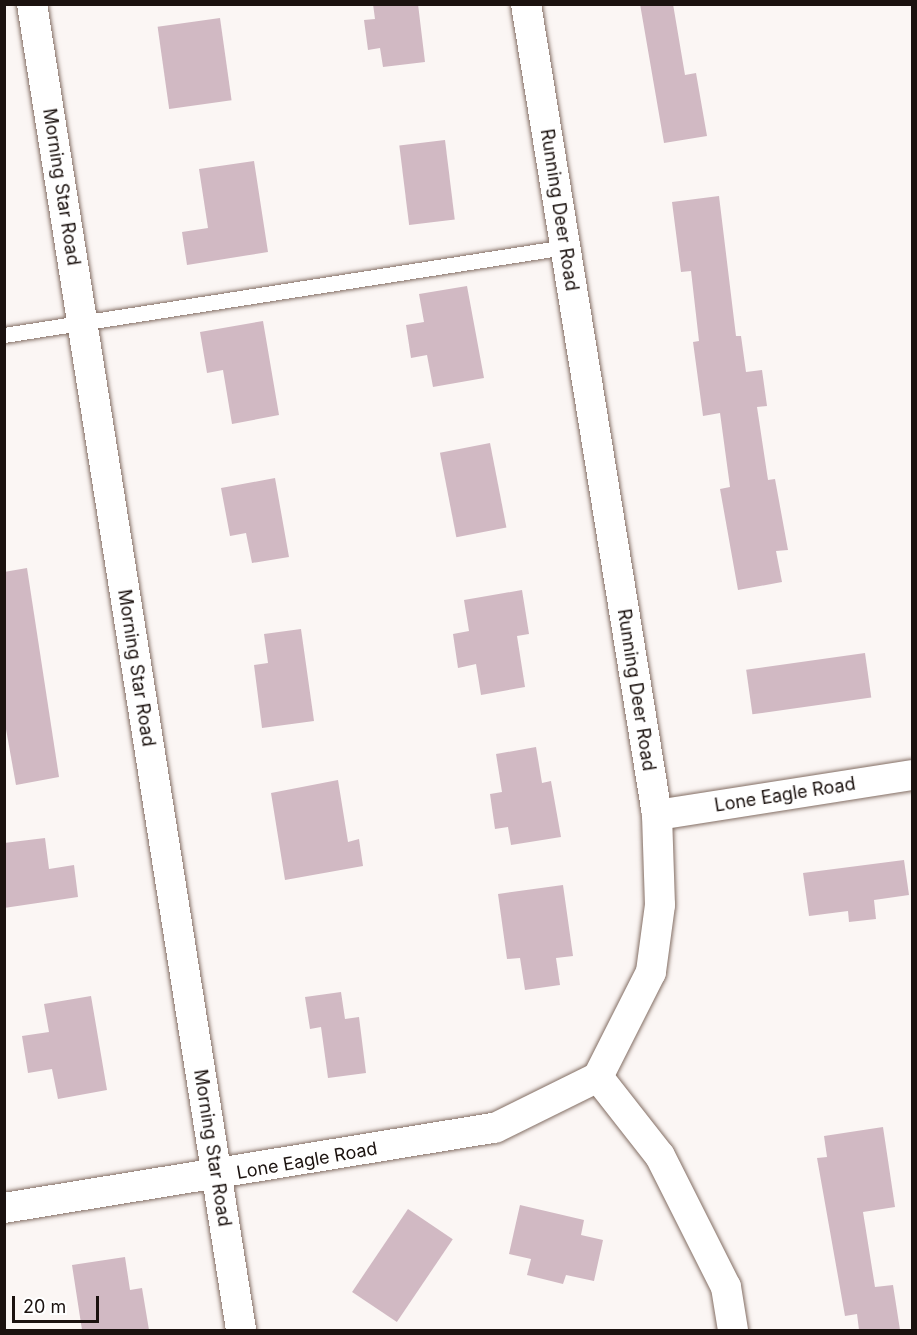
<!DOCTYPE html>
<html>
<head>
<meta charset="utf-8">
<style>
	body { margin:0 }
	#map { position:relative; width:917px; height:1335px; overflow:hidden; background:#fbf6f4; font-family:Inter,sans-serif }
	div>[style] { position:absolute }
	.building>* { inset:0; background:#d1b9c3; transform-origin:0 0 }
	.roads { filter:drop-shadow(0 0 2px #836e64) drop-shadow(0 0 2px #836e64) }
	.service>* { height:15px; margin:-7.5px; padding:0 7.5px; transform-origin:7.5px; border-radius:7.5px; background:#fff }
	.minor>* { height:30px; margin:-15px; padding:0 15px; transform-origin:15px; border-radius:15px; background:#fff }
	span { translate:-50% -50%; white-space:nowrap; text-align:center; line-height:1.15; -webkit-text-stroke:5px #fff; paint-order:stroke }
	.street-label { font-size:18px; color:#1b120f }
	.frame { position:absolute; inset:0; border:6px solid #1b120f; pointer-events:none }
	.scale { position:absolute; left:12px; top:1296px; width:87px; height:27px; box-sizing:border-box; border:3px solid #1b120f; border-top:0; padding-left:8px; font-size:18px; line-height:21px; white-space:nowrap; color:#1b120f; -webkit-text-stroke:4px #fff; paint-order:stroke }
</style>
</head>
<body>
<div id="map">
	<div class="building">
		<i style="clip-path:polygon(373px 4px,418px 4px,425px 62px,383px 67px,380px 48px,368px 50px,364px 20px,375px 19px)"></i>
		<i style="clip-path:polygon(640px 4px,673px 4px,685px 75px,696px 73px,707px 136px,664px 143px)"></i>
		<i style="left:220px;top:18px;width:83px;height:63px;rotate:82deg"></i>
		<i style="left:445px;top:140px;width:80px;height:46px;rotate:83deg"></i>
		<i style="clip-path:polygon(254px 161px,268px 252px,187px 265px,182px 232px,208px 228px,199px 169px)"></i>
		<i style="clip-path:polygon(719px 196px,736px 336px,741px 336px,746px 372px,762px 370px,767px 406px,757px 407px,768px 480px,775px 479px,788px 550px,776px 551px,782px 582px,738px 590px,720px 489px,730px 487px,720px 413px,703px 416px,693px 342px,699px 341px,691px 271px,681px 272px,672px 202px)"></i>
		<i style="clip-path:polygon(467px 286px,484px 378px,433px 387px,427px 355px,411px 358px,406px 325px,424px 322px,419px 294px)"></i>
		<i style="clip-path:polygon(263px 321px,279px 415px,232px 424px,223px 370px,207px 373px,200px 332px)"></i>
		<i style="left:490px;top:443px;width:86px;height:51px;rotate:79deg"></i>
		<i style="clip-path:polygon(275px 478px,289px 557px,252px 563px,246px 533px,230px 536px,221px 488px)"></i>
		<i style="clip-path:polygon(27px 568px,59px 777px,16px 785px,4px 718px,4px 572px)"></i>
		<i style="clip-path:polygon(522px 590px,529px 634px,517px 636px,525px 687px,481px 695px,476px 664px,458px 668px,453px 634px,469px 631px,464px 600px)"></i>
		<i style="clip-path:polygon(301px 629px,314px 721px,262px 728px,254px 665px,268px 663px,264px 634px)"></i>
		<i style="left:865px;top:653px;width:45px;height:120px;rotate:82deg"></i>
		<i style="clip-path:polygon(536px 747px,542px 783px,551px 781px,561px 837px,511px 845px,508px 827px,495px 829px,490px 794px,502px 792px,496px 754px)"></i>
		<i style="clip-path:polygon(338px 780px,348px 842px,359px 839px,363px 866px,285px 880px,271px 793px)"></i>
		<i style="clip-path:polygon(45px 838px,49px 869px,74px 865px,78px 897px,4px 908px,4px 843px)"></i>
		<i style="clip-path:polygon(904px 860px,909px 895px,874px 900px,876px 919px,849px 922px,848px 911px,809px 916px,803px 873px)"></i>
		<i style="clip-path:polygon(563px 885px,573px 956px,556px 958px,560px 985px,525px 990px,520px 958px,507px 959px,498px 894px)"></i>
		<i style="clip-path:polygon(341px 992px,345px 1019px,359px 1017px,366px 1073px,328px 1078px,321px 1027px,310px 1029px,305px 997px)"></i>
		<i style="clip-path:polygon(91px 996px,107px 1090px,58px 1099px,52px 1069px,28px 1073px,22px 1036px,49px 1032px,44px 1004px)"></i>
		<i style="clip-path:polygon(883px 1127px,895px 1207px,863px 1212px,875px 1287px,893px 1285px,900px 1330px,859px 1330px,857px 1314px,845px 1316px,817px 1158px,827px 1157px,824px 1136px)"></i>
		<i style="clip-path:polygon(520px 1205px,584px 1220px,581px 1235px,603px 1240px,594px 1281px,566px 1275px,563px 1284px,527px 1275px,531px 1259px,509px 1254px)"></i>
		<i style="left:408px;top:1209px;width:54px;height:100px;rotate:34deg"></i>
		<i style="clip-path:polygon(125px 1257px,130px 1290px,142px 1288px,149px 1330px,82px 1330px,72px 1265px)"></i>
	</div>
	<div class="roads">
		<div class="service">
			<i style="left:4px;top:335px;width:568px;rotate:-8.91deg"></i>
		</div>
		<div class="minor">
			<i style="left:32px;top:4px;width:1342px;rotate:81.04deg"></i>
			<i style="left:526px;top:4px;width:822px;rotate:80.82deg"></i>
			<i style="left:657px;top:815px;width:90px;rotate:88.1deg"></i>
			<i style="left:660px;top:905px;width:68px;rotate:97.7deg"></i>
			<i style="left:651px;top:972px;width:118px;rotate:116.8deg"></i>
			<i style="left:657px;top:815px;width:258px;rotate:-8.9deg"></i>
			<i style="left:598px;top:1077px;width:100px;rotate:51.9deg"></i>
			<i style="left:660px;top:1156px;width:147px;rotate:63.3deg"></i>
			<i style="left:726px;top:1287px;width:44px;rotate:80.8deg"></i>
			<i style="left:4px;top:1208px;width:497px;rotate:-9.3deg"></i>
			<i style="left:495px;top:1128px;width:115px;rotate:-26.3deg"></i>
		</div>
	</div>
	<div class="street-label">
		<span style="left:61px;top:187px;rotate:81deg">Morning Star Road</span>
		<span style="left:559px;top:210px;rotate:81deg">Running Deer Road</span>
		<span style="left:136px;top:668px;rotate:81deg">Morning Star Road</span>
		<span style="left:636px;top:690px;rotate:81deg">Running Deer Road</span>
		<span style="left:785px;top:795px;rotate:-9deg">Lone Eagle Road</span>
		<span style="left:212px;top:1148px;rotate:81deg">Morning Star Road</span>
		<span style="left:307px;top:1161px;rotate:-10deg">Lone Eagle Road</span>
	</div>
	<div class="frame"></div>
	<div class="scale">20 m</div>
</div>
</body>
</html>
